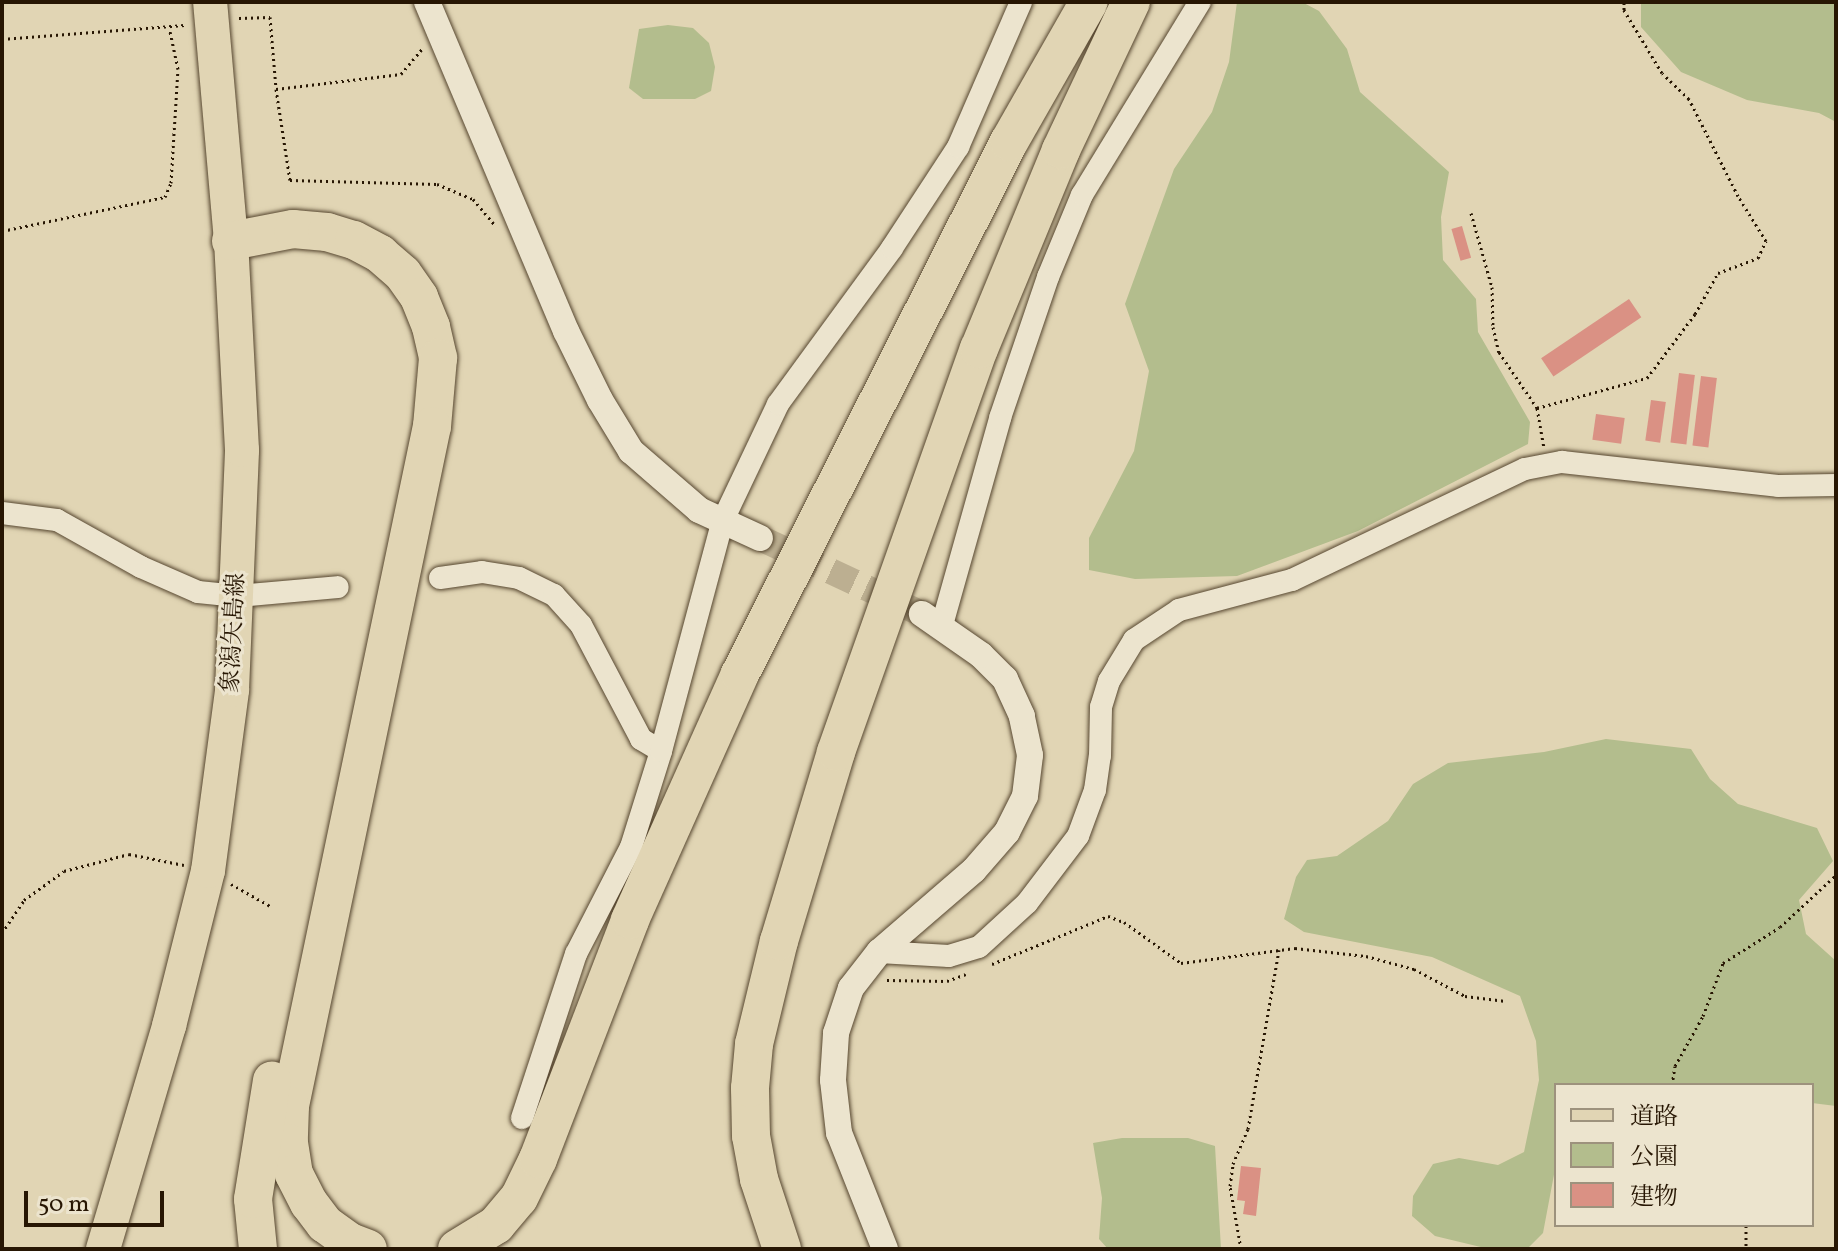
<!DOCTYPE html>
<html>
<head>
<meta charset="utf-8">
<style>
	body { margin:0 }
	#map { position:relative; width:1838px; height:1251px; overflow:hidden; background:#e1d5b4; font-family:Vollkorn,"Noto Serif JP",serif }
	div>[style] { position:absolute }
	.green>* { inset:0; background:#b3bd8d }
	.building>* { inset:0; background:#da9184; transform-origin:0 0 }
	.tertiary-tunnel>* { height:26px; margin-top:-13px; transform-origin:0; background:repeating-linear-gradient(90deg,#bcaf91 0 26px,transparent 0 39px) }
	.path>* { height:3px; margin-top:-1.5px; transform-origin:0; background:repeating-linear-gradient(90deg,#271603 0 2px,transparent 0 6px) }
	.roads { filter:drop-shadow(0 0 2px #56462f) drop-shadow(0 0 2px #56462f) }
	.minor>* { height:22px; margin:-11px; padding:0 11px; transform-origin:11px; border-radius:11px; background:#ece4ce }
	.tertiary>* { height:26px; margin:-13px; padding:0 13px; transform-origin:13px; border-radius:13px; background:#ece4ce }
	.primary>* { height:34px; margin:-17px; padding:0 17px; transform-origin:17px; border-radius:17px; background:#e1d5b4 }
	.motorway>* { height:38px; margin:-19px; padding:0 19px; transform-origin:19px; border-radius:19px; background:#e1d5b4 }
	span { translate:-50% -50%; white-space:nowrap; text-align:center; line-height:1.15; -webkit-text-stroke:6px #ece4ce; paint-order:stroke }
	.street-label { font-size:24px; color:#271603 }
	.frame { position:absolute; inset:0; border:4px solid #271603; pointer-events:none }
	.legend { position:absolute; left:1554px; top:1083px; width:260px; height:144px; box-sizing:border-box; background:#ece4ce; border:2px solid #9d927d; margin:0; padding:10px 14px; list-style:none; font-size:24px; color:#271603 }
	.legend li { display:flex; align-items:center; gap:16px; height:40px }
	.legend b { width:40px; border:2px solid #9d927d }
	.scale { position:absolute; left:24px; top:1191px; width:140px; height:36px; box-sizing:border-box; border:4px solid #271603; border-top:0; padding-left:10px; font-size:24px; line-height:28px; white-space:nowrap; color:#271603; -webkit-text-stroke:6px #ece4ce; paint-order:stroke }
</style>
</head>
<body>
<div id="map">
	<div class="green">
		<i style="clip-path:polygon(1237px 2px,1302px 2px,1319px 11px,1347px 49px,1360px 92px,1449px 172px,1441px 217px,1443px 260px,1476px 299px,1478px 332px,1530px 422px,1528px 444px,1358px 531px,1237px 576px,1135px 579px,1089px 570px,1089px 538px,1134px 451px,1149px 371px,1125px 304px,1174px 169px,1212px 112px,1229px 62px)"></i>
		<i style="clip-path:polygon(1641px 2px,1836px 2px,1836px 122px,1819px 113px,1747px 100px,1681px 72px,1641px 27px)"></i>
		<i style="clip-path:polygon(668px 25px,693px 28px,709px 43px,715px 67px,711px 91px,695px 99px,643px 99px,629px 88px,639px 29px)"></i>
		<i style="clip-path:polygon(1606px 739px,1691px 749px,1710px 779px,1738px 804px,1817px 828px,1833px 861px,1799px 900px,1806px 934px,1836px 961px,1836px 1106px,1812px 1103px,1812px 1085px,1556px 1085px,1556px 1164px,1543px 1233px,1528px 1248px,1489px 1249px,1435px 1236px,1412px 1216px,1413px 1196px,1433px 1164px,1459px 1158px,1498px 1165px,1524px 1152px,1539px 1080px,1536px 1041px,1520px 996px,1432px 957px,1304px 932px,1284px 919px,1296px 877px,1307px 860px,1337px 856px,1388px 821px,1413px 784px,1448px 763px,1544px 752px)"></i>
		<i style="clip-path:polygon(1122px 1138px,1188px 1138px,1215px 1146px,1221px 1249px,1108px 1249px,1099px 1239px,1102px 1198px,1093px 1143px)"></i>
	</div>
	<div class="building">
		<i style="left:1462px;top:226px;width:33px;height:11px;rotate:74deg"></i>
		<i style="left:1629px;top:299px;width:22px;height:106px;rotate:56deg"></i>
		<i style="left:1679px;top:373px;width:16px;height:70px;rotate:7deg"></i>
		<i style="left:1701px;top:376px;width:16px;height:70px;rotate:7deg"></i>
		<i style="left:1651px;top:400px;width:15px;height:41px;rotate:8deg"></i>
		<i style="left:1596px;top:414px;width:29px;height:26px;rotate:8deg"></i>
		<i style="clip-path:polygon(1241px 1166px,1261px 1168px,1256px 1216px,1243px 1214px,1245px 1201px,1237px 1200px)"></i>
	</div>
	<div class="tertiary-tunnel">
		<i style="left:760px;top:538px;width:179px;rotate:25.1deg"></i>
	</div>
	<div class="path">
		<i style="left:239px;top:18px;width:31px;rotate:-2deg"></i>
		<i style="left:270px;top:17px;width:72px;rotate:85.2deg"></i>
		<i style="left:276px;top:89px;width:92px;rotate:81.3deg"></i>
		<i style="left:290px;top:180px;width:147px;rotate:1.6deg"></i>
		<i style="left:437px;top:184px;width:39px;rotate:23deg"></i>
		<i style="left:473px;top:199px;width:35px;rotate:50deg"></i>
		<i style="left:2px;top:39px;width:183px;rotate:-4.4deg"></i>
		<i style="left:276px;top:89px;width:126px;rotate:-6.8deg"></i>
		<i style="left:401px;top:74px;width:34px;rotate:-50deg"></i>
		<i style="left:1471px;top:213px;width:77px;rotate:74.2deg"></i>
		<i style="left:1492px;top:287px;width:40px;rotate:88.6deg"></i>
		<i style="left:1493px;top:327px;width:26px;rotate:77deg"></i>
		<i style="left:1499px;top:352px;width:68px;rotate:55.8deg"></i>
		<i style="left:1537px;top:408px;width:39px;rotate:80deg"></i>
		<i style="left:2px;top:231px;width:167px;rotate:-11.8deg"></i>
		<i style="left:165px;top:197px;width:15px;rotate:-67deg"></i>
		<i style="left:171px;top:183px;width:114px;rotate:-86.5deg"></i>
		<i style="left:178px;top:69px;width:40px;rotate:-102deg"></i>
		<i style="left:1537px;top:408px;width:114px;rotate:-15.3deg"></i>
		<i style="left:1647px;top:378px;width:80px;rotate:-53.1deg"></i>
		<i style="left:1695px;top:314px;width:47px;rotate:-60.7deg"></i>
		<i style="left:1718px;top:273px;width:43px;rotate:-20.6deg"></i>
		<i style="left:1758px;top:258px;width:19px;rotate:-65deg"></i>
		<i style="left:1766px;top:241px;width:53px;rotate:-121.9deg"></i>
		<i style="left:1738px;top:196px;width:109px;rotate:-116.8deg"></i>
		<i style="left:1689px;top:99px;width:37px;rotate:-136deg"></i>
		<i style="left:1662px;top:73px;width:74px;rotate:-121.1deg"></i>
		<i style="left:1624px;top:10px;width:8px;rotate:-90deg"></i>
		<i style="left:231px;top:884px;width:47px;rotate:29.3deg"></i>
		<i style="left:2px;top:933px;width:40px;rotate:-56deg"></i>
		<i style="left:24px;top:900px;width:49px;rotate:-35.9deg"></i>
		<i style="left:64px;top:871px;width:67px;rotate:-14.7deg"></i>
		<i style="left:129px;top:854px;width:56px;rotate:11.3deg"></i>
		<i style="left:992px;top:964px;width:126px;rotate:-22.5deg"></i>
		<i style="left:1108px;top:916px;width:17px;rotate:21deg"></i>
		<i style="left:1124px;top:922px;width:70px;rotate:35.7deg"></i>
		<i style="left:1181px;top:963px;width:115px;rotate:-7.5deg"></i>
		<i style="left:1295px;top:948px;width:71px;rotate:6.4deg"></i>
		<i style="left:1366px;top:956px;width:50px;rotate:15.2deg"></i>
		<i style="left:1414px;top:969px;width:58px;rotate:27.9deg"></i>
		<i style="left:1465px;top:996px;width:39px;rotate:7deg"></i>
		<i style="left:887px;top:980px;width:60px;rotate:1deg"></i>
		<i style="left:947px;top:981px;width:20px;rotate:-20deg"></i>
		<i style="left:1672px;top:1085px;width:19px;rotate:-81deg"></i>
		<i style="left:1675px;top:1066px;width:57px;rotate:-60.8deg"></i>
		<i style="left:1703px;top:1016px;width:57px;rotate:-69.3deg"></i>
		<i style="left:1723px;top:963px;width:67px;rotate:-32.3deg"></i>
		<i style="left:1780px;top:927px;width:76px;rotate:-42.9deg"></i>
		<i style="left:1746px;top:1225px;width:24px;rotate:90deg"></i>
		<i style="left:1241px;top:1249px;width:64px;rotate:-99.9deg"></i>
		<i style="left:1230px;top:1186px;width:22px;rotate:-82deg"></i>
		<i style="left:1233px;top:1164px;width:38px;rotate:-67deg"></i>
		<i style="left:1248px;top:1129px;width:182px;rotate:-80.2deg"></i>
	</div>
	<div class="roads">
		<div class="minor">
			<i style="left:2px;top:513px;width:55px;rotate:7.3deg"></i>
			<i style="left:57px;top:520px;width:96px;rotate:29.2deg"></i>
			<i style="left:141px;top:567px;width:62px;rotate:23.7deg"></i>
			<i style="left:198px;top:592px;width:40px;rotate:5.7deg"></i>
			<i style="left:238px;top:596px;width:100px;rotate:-5.1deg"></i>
			<i style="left:440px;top:578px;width:42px;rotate:-8.1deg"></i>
			<i style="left:482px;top:572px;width:37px;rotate:9deg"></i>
			<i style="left:519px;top:578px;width:39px;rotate:26deg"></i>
			<i style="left:554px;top:595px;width:40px;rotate:48deg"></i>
			<i style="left:581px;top:625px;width:129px;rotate:62.2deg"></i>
			<i style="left:641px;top:739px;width:23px;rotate:31deg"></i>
			<i style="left:942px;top:625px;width:215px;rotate:-74.3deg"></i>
			<i style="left:1000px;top:418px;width:149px;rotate:-71.2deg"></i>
			<i style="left:1048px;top:277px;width:89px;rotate:-67.5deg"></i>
			<i style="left:1082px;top:195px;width:226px;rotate:-58.6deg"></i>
			<i style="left:879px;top:952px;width:70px;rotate:3.3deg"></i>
			<i style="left:949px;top:956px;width:31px;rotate:-17deg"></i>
			<i style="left:979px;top:947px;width:65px;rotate:-42.5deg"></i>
			<i style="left:1027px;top:903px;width:84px;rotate:-52.7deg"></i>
			<i style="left:1078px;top:836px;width:49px;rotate:-69.7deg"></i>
			<i style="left:1095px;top:790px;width:34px;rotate:-82deg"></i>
			<i style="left:1100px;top:756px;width:49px;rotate:-88.8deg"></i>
			<i style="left:1101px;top:707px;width:27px;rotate:-73deg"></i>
			<i style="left:1109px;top:681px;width:48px;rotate:-58.6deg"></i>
			<i style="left:1134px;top:640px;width:54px;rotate:-33.7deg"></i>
			<i style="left:1179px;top:610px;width:117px;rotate:-14.9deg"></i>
			<i style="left:1292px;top:580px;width:258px;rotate:-25.5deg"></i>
			<i style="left:1525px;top:469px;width:38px;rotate:-11deg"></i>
			<i style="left:1562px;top:462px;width:217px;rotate:6.3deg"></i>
			<i style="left:1778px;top:486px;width:58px;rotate:-1deg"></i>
			<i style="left:522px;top:1118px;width:173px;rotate:-71.8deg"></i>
			<i style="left:576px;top:954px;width:120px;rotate:-62.8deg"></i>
			<i style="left:631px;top:847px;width:101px;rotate:-72.6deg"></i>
			<i style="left:661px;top:751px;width:239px;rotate:-75deg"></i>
			<i style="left:723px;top:520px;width:128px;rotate:-64.6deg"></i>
			<i style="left:778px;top:404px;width:193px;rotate:-53.8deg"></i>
			<i style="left:892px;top:248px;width:121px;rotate:-56.8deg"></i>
			<i style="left:958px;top:147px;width:158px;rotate:-66.5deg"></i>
		</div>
		<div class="tertiary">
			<i style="left:427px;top:2px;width:357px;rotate:67.1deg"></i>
			<i style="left:566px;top:331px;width:77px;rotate:63.8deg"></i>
			<i style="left:600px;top:400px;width:60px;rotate:58.7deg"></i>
			<i style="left:631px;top:451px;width:90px;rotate:40.9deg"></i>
			<i style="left:699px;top:510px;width:67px;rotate:24.7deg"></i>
			<i style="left:885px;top:1249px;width:125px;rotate:-111.6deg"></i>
			<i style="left:839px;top:1133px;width:53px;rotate:-96.5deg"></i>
			<i style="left:833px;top:1080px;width:47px;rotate:-86.3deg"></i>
			<i style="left:836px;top:1033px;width:47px;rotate:-71.6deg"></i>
			<i style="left:851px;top:988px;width:46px;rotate:-52.1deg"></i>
			<i style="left:879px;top:952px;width:125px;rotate:-40.8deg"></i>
			<i style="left:974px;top:870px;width:50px;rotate:-49deg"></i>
			<i style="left:1007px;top:832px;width:40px;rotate:-63.4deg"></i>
			<i style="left:1025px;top:796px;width:41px;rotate:-83deg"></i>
			<i style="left:1030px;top:755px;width:40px;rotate:-102deg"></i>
			<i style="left:1022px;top:716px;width:41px;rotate:-114.7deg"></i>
			<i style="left:1005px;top:679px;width:34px;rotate:-135deg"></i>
			<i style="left:981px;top:655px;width:72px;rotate:-145.2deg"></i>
		</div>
		<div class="primary">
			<i style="left:103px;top:1249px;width:233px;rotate:-73.5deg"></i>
			<i style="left:169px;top:1026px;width:160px;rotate:-75.9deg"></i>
			<i style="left:208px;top:871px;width:183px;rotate:-82.4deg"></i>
			<i style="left:232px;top:690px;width:240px;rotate:-87.6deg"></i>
			<i style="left:242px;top:450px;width:209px;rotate:-93deg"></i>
			<i style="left:231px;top:241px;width:240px;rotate:-95deg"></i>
		</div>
		<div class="motorway">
			<i style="left:231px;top:241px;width:63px;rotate:-11deg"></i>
			<i style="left:293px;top:229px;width:34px;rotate:5deg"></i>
			<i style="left:327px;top:232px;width:28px;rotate:17deg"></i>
			<i style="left:354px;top:240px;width:30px;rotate:28deg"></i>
			<i style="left:380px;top:254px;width:30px;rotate:41deg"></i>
			<i style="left:403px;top:274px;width:28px;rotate:55deg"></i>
			<i style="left:419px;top:297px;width:32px;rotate:68deg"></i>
			<i style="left:431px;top:327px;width:32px;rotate:77deg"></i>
			<i style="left:438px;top:358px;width:68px;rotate:95deg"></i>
			<i style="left:432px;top:426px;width:695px;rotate:101.8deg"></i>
			<i style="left:290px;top:1106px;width:37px;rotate:92deg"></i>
			<i style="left:289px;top:1143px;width:31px;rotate:81deg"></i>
			<i style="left:294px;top:1174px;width:33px;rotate:63deg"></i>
			<i style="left:309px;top:1203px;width:26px;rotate:53deg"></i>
			<i style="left:325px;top:1224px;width:31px;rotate:36deg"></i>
			<i style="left:350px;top:1242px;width:19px;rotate:21deg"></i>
			<i style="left:258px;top:1249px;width:50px;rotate:-95.7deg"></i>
			<i style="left:253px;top:1199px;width:120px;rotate:-80.9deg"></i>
			<i style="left:457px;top:1249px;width:46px;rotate:-31.6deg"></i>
			<i style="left:496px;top:1225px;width:35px;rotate:-50deg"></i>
			<i style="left:519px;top:1198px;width:43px;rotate:-64deg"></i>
			<i style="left:538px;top:1159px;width:256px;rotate:-68.9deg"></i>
			<i style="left:630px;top:920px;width:269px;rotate:-65.9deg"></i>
			<i style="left:740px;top:674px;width:596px;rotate:-63.18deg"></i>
			<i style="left:1009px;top:142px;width:161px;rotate:-60.3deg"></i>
			<i style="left:782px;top:1249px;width:74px;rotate:-108.2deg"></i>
			<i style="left:759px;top:1179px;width:44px;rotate:-100.5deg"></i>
			<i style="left:751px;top:1136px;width:48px;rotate:-91.2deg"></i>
			<i style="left:750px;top:1088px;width:44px;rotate:-84.8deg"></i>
			<i style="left:754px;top:1044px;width:106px;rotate:-76.4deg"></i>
			<i style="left:779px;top:941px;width:197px;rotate:-73.2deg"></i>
			<i style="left:836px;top:752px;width:428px;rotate:-70.5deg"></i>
			<i style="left:979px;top:349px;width:215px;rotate:-67.6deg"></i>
			<i style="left:1061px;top:150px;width:164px;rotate:-64.7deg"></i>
		</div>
	</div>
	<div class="street-label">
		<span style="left:235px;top:633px;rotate:-87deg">象潟矢島線</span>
	</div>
	<div class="frame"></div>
	<ul class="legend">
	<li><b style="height:10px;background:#e1d5b4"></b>道路</li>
	<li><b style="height:22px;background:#b3bd8d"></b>公園</li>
	<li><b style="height:22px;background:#da9184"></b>建物</li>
	</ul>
	<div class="scale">50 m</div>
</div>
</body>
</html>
